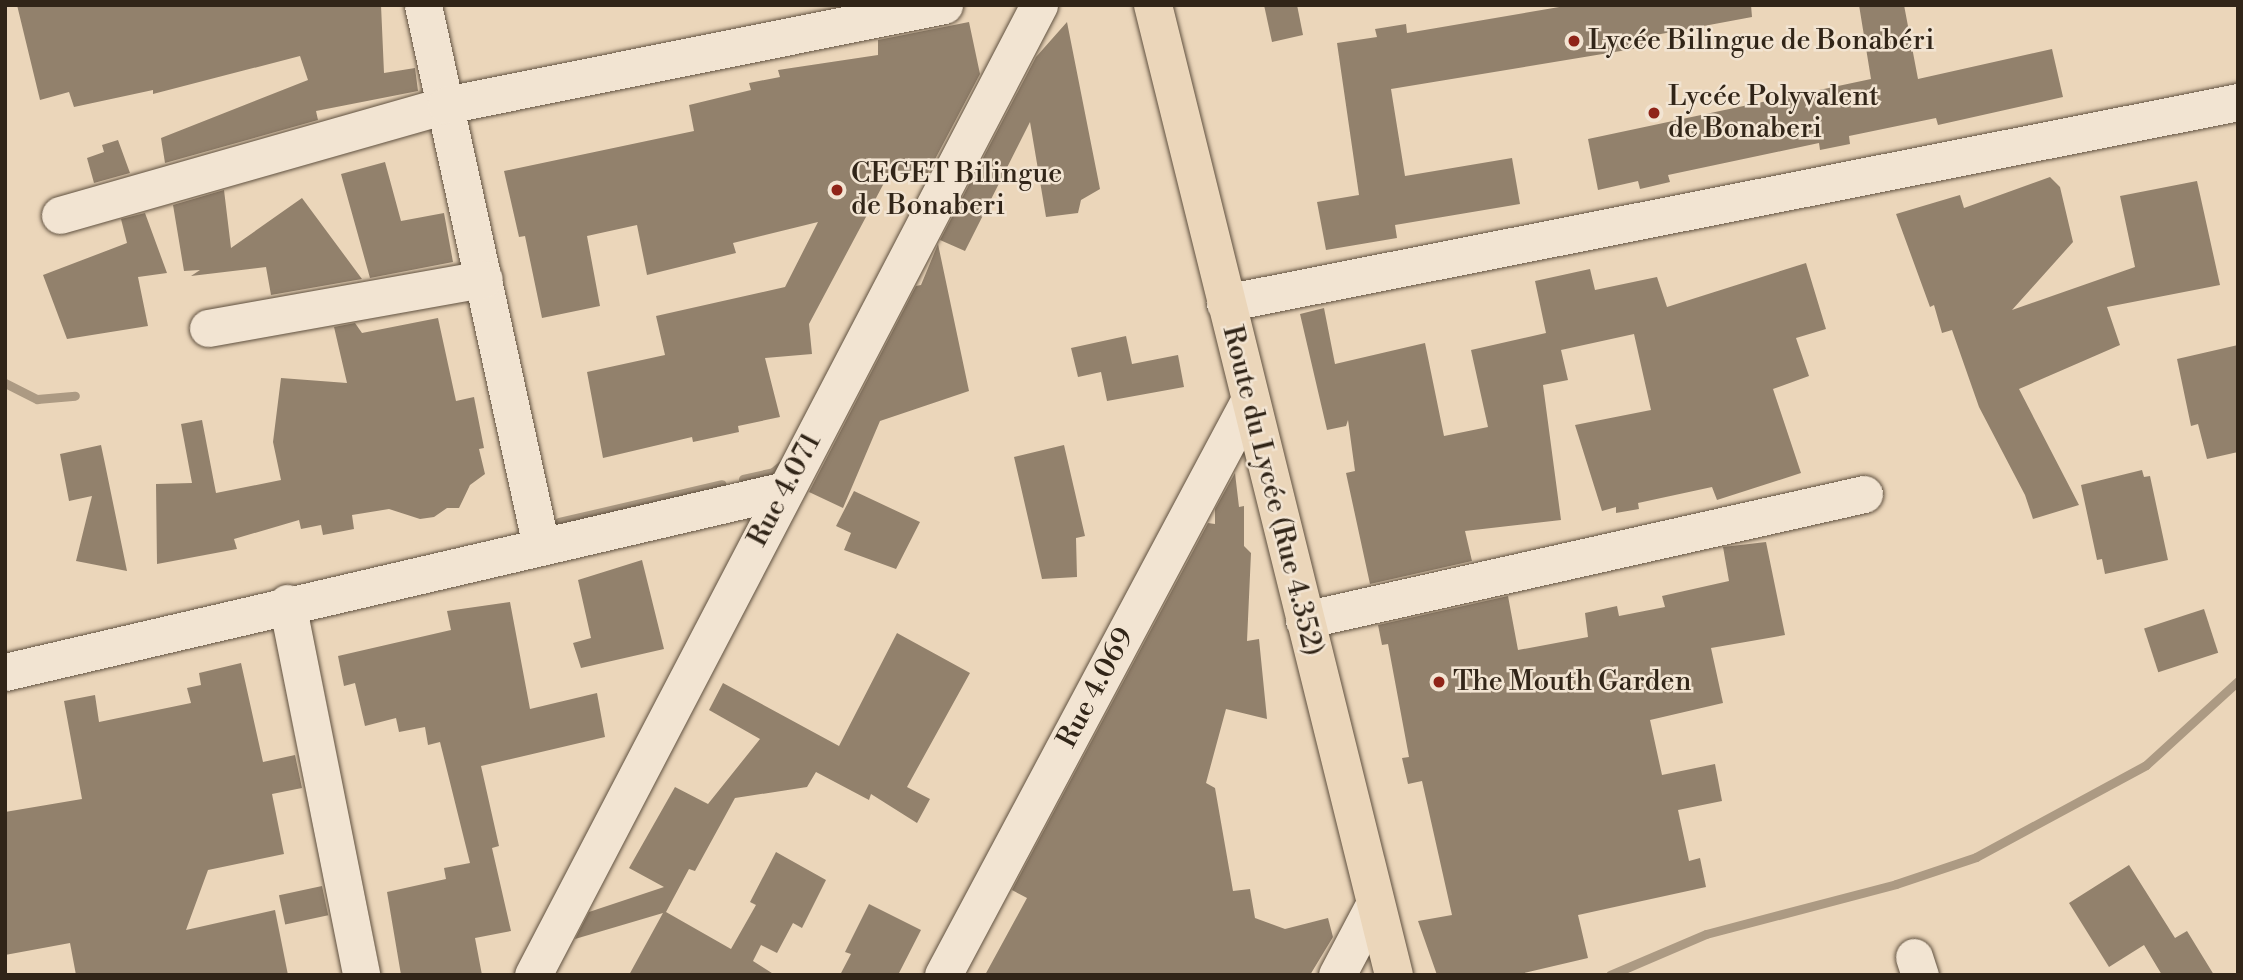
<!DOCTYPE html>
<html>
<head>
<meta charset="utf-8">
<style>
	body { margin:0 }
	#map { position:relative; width:2243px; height:980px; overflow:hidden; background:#ebd6ba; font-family:"Libre Bodoni",serif }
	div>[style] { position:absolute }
	.stream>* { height:9px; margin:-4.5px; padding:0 4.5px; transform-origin:4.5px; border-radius:4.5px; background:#ac9a83 }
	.building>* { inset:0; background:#92816c; transform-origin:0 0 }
	.roads { filter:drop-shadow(0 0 2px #605140) drop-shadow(0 0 2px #605140) }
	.minor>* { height:37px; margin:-18.5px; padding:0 18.5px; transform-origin:18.5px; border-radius:18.5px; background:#f2e4d2 }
	.major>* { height:38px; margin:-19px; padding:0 19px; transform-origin:19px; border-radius:19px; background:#ebd6ba }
	.dots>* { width:19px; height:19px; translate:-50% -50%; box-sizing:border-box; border:4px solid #f2e4d2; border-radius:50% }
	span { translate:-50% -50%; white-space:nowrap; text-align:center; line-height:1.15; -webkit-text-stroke:5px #f2e4d2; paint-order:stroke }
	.poi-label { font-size:28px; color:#312518 }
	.left { translate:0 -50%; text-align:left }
	.street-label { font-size:28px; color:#312518 }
	.frame { position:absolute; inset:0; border:7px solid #312518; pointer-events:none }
</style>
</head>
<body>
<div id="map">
	<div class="stream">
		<i style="left:5px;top:383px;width:36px;rotate:27deg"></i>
		<i style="left:37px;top:399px;width:38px;rotate:-5deg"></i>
		<i style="left:743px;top:479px;width:31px;rotate:-13deg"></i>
		<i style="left:773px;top:472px;width:13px;rotate:-39deg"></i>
		<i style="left:559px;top:522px;width:167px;rotate:-13.1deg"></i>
		<i style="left:1610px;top:975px;width:104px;rotate:-23.1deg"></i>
		<i style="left:1706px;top:934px;width:196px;rotate:-14.7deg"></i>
		<i style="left:1896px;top:884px;width:84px;rotate:-18.6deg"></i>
		<i style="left:1976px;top:857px;width:193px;rotate:-28.4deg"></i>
		<i style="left:2146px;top:765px;width:125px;rotate:-42.4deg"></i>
	</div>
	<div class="building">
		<i style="clip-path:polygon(17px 5px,381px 5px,384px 73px,415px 68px,418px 91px,316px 111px,318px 120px,165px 163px,161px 138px,308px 80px,300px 56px,153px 94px,153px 90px,74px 107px,69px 92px,40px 100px)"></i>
		<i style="clip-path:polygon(1264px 5px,1297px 5px,1303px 35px,1272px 42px)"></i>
		<i style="clip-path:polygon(1571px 5px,1751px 5px,1752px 17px,1650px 36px,1651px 46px,1391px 89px,1405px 176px,1512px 158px,1520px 204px,1395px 225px,1397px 238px,1326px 250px,1317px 202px,1359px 195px,1337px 43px,1377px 37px,1375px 29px,1406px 24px,1407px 33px)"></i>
		<i style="clip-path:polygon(1859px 5px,1904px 5px,1918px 79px,2052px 49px,2063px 97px,1938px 125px,1936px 118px,1849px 136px,1850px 144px,1820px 150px,1819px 143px,1668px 175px,1670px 182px,1640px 189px,1638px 181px,1598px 190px,1588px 139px,1871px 79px)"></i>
		<i style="clip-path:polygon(969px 22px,980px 74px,923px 182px,892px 168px,809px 324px,812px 354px,765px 358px,780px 417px,738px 426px,739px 432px,693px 442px,692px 437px,603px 458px,587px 372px,665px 355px,656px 316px,785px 287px,818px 222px,733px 243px,736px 253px,647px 275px,637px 225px,587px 236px,600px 306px,542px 318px,525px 236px,519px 237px,504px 171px,694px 131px,689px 105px,751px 90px,749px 83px,780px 77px,778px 70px,878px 55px,878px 40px)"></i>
		<i style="clip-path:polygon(1067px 22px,1100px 189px,1081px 200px,1078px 213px,1046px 217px,1030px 122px,965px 251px,940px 240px,1036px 57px)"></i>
		<i style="clip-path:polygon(118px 140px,130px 173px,94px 183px,87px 158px,104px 152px,102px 145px)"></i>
		<i style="clip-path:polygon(385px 162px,401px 221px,444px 213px,453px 262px,370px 278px,341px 174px)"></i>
		<i style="clip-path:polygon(2050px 177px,2060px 187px,2073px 242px,2012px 310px,2135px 267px,2120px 196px,2197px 181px,2220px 285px,2107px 307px,2120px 345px,2019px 389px,2079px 505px,2033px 519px,2025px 495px,1979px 407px,1952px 330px,1942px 333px,1934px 305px,1930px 307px,1896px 214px,1960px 195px,1964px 208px)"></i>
		<i style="clip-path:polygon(224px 190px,231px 248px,302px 198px,362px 279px,271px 295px,266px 267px,191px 276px,200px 270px,184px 271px,173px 205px)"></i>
		<i style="clip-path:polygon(145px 213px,167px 273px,138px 277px,148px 326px,67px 339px,43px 275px,127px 243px,121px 219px)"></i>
		<i style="clip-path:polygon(938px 244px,969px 391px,880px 421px,843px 508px,809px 492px,916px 286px,921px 285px)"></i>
		<i style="clip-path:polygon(1806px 263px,1826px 329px,1796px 338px,1809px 376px,1773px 389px,1801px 473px,1717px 500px,1712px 487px,1638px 503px,1639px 509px,1616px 513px,1616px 507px,1602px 511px,1575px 425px,1651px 410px,1634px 334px,1561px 350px,1568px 380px,1543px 385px,1561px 520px,1465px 531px,1472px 561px,1370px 584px,1346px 473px,1355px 471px,1348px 420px,1346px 426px,1327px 430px,1300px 314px,1324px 308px,1335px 364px,1425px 343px,1444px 436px,1488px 427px,1471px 350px,1546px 333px,1535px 281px,1590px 269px,1595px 290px,1657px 277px,1667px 307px)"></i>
		<i style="clip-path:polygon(438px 318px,456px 401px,474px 397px,484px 448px,479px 449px,485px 474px,470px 485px,459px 508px,447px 508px,434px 517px,420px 519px,389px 509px,352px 515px,354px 529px,323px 535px,321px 525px,301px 529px,299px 520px,234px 539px,237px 549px,157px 564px,156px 484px,192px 483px,181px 424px,202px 420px,216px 493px,281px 480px,273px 442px,281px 378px,347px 383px,334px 327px,355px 323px,362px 333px)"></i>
		<i style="clip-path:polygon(1126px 336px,1132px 364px,1178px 355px,1184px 387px,1107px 401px,1101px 372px,1078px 377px,1071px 348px)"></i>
		<i style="clip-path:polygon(2238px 345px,2238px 452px,2207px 459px,2198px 424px,2191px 426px,2177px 359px)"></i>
		<i style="clip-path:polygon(101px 445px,105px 464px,127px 571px,76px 561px,92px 496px,69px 501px,60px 454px)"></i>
		<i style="clip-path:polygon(1064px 445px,1085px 536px,1076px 538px,1077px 577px,1042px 579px,1014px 457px)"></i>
		<i style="clip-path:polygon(2142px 470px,2144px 477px,2150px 476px,2168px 560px,2105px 574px,2102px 559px,2097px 560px,2081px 485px)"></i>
		<i style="clip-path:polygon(1235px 473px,1239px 507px,1244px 506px,1244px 546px,1251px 553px,1247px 641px,1259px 639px,1267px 719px,1226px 709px,1206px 783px,1215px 788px,1233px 891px,1250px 889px,1255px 918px,1285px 929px,1328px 918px,1333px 937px,1310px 975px,985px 975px,1027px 898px,1012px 890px,1208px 523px,1215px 524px,1215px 509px)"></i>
		<i style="clip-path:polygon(854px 491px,920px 522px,896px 569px,844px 550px,851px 533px,836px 526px)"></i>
		<i style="clip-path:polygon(1766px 542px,1785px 635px,1711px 648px,1723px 703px,1650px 720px,1662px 775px,1715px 764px,1722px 801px,1678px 810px,1689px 861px,1700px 858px,1706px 887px,1578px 915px,1588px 958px,1516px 975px,1437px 975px,1418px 921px,1452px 915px,1422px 781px,1408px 784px,1402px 758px,1409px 757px,1388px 644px,1382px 645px,1378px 625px,1508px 596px,1518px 650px,1588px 637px,1585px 613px,1617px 606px,1619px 616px,1665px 607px,1662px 596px,1729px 581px,1723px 547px)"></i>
		<i style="clip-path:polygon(642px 560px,664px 649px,581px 668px,573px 643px,591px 638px,578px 580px)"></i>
		<i style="clip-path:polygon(510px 602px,530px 709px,597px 693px,605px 737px,481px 766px,499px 846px,492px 848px,511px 931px,475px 938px,482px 975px,401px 975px,387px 892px,446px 879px,444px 868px,470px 863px,440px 742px,428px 745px,425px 727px,399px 732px,396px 718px,365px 726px,355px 683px,344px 686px,338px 656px,451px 630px,447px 611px)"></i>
		<i style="left:2204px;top:609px;width:46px;height:63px;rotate:72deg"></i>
		<i style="clip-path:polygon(897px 633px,970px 673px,907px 787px,930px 799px,917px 823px,871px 794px,869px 800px,816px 772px,807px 787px,735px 798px,695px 871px,689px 869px,666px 912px,731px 949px,756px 905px,750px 902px,776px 852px,826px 880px,802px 928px,793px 923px,777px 953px,761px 945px,753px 961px,775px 975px,629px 975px,663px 913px,575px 939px,589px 912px,664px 887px,629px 868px,675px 787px,708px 804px,760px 739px,709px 710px,723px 683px,839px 746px)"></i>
		<i style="clip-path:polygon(241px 663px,263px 762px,295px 755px,302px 788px,272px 794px,284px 854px,208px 870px,186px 930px,275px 910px,288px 975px,76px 975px,70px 943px,5px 955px,5px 812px,82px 799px,64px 701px,95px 695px,99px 722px,191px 703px,187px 688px,201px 685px,199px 673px)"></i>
		<i style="clip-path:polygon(2129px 865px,2175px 938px,2187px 931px,2214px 975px,2162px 975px,2144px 945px,2109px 967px,2069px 903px)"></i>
		<i style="left:322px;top:886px;width:30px;height:44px;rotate:78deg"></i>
		<i style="clip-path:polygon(869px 904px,921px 930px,898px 975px,840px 975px,851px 954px,845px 952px)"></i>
	</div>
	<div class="roads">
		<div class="minor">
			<i style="left:423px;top:5px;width:554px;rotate:77.7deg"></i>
			<i style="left:60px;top:215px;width:401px;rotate:-15.9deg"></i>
			<i style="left:446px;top:105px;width:508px;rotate:-11.35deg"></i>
			<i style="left:1225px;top:303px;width:1033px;rotate:-11.22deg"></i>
			<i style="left:208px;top:328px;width:280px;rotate:-10.1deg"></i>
			<i style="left:287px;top:603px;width:379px;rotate:78.7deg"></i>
			<i style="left:1304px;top:620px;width:574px;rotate:-12.68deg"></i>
			<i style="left:5px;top:672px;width:801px;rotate:-13.13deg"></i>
			<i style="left:1914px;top:957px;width:19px;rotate:72deg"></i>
			<i style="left:533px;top:975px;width:1094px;rotate:-62.45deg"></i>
			<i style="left:943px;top:975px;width:650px;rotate:-61.94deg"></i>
			<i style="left:1337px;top:975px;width:81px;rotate:-62.2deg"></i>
		</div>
		<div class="major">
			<i style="left:1153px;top:5px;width:999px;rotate:76.05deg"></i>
		</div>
	</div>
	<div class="dots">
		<i style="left:1574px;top:41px;background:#8f2418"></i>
		<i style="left:1654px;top:113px;background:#8f2418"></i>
		<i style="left:837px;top:190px;background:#8f2418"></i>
		<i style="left:1439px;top:682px;background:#8f2418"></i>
	</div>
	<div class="poi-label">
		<span class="left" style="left:1588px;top:41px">Lycée Bilingue de Bonabéri</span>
		<span class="left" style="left:1668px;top:113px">Lycée Polyvalent<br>de Bonaberi</span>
		<span class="left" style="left:851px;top:190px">CEGET Bilingue<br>de Bonaberi</span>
		<span class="left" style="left:1453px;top:682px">The Mouth Garden</span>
	</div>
	<div class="street-label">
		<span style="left:785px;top:490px;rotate:-62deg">Rue 4.071</span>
		<span style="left:1272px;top:491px;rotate:76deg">Route du Lycée (Rue 4.352)</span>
		<span style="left:1096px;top:688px;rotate:-62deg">Rue 4.069</span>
	</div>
	<div class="frame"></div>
</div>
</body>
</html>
